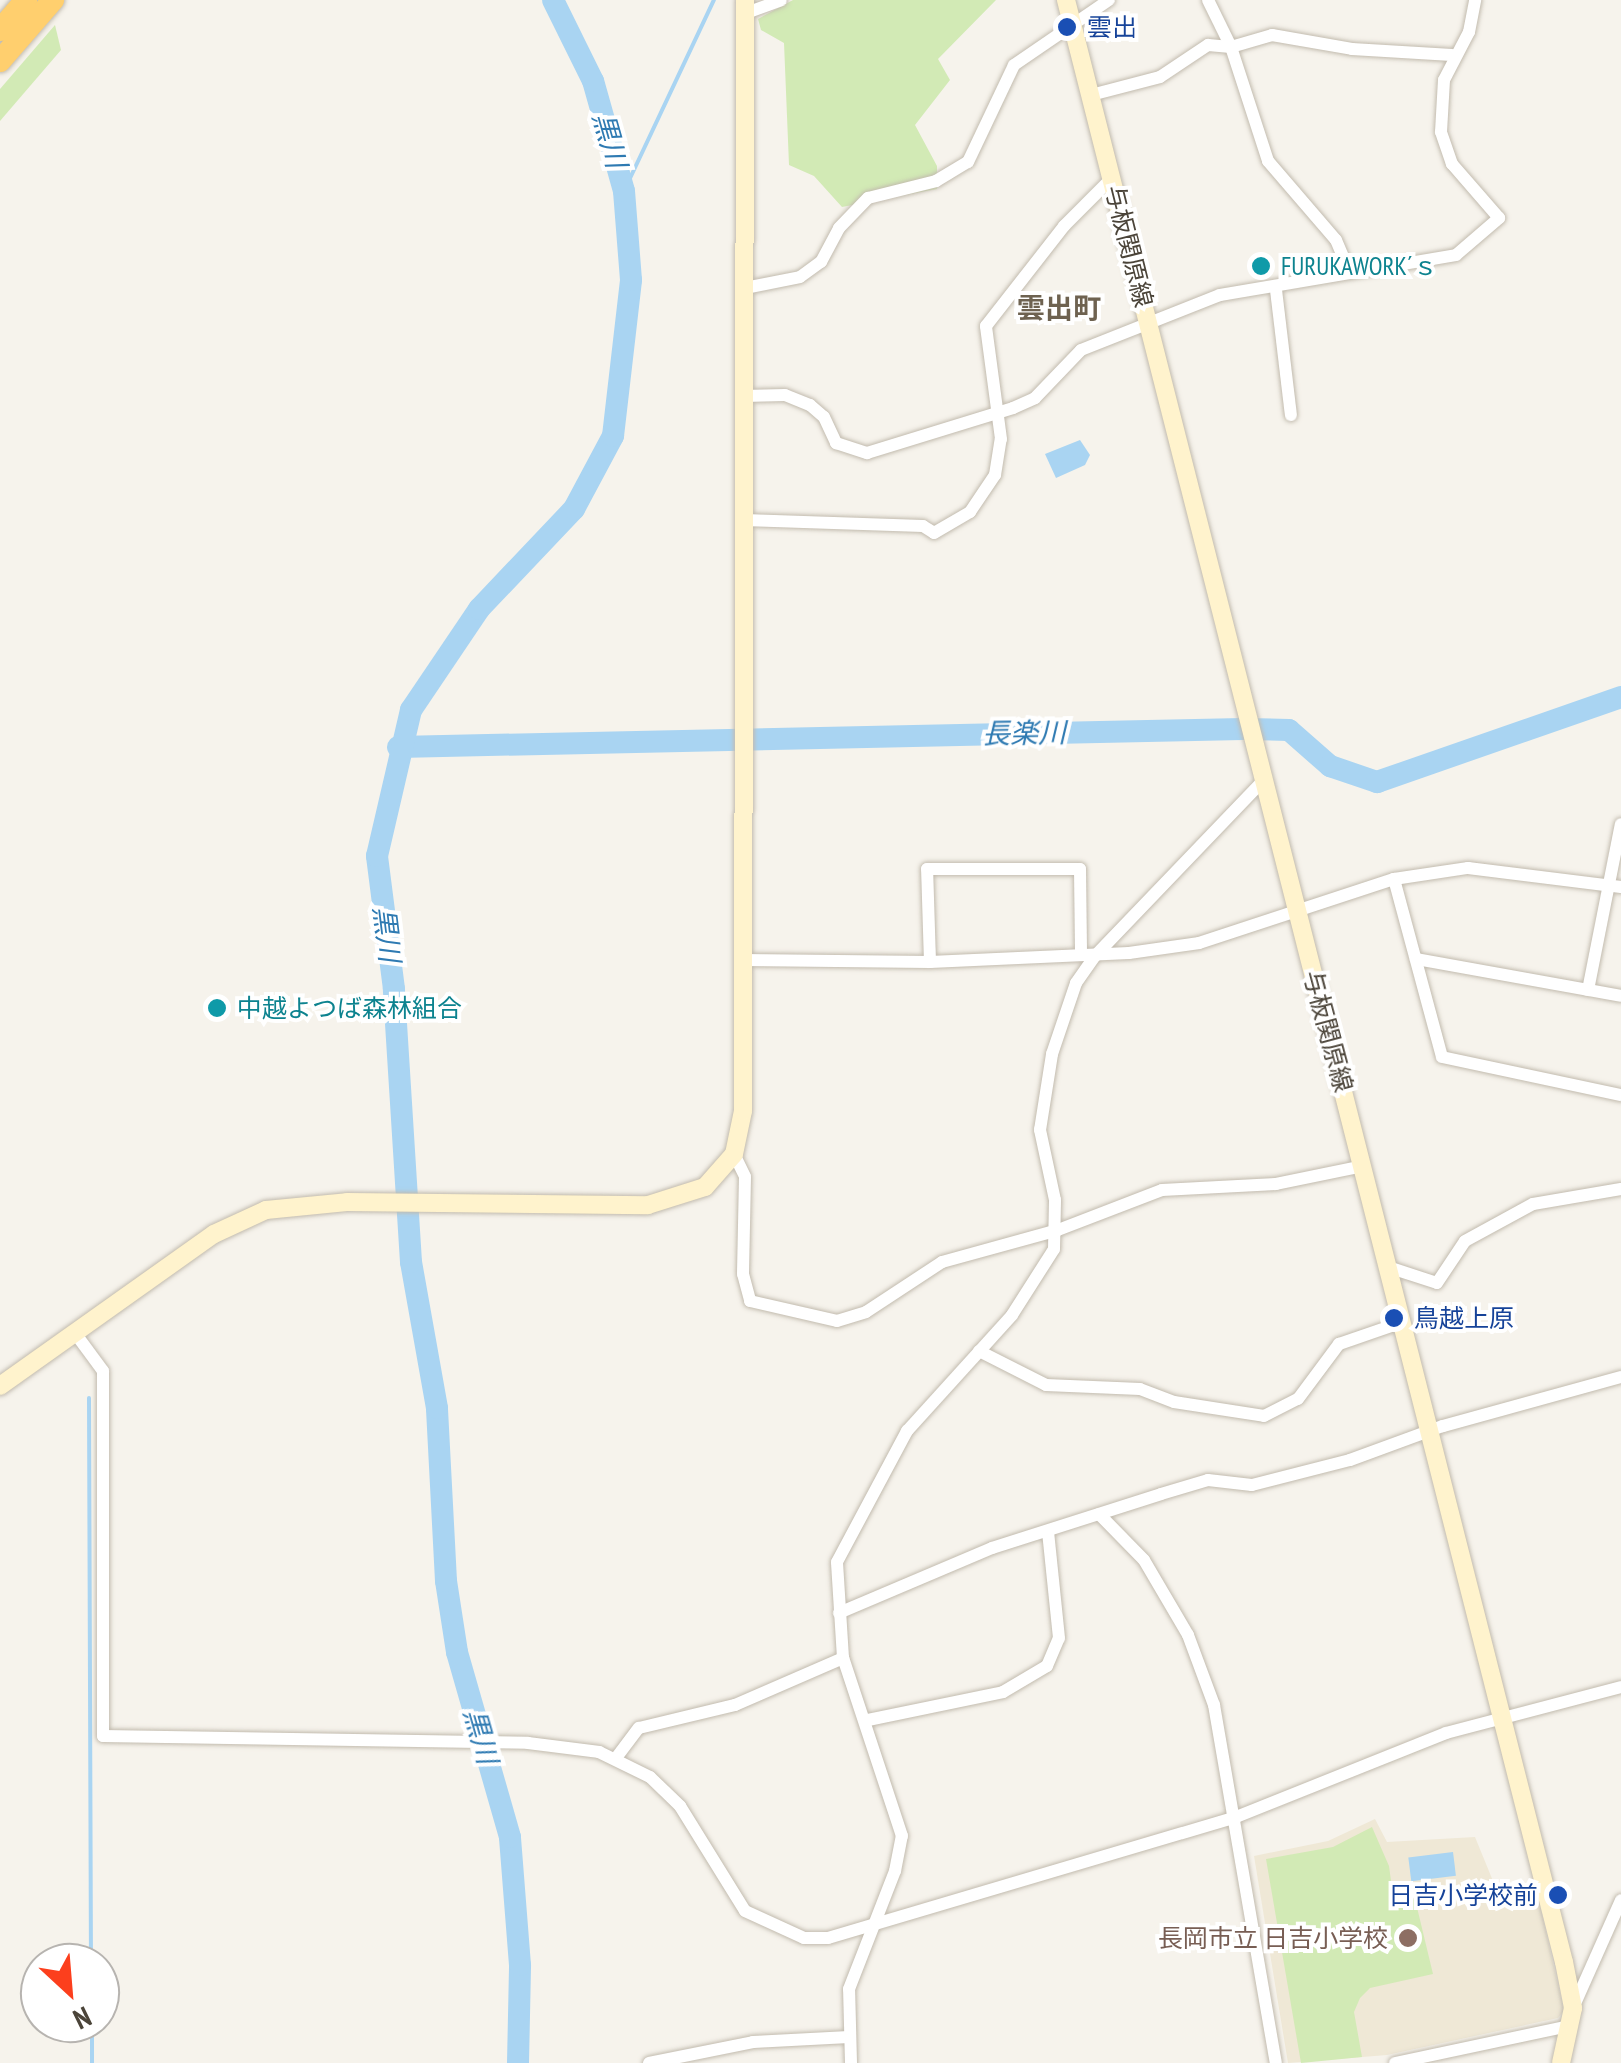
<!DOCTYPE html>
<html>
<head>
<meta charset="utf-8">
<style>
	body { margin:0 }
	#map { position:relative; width:1621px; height:2063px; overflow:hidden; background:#f6f3ec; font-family:"PT Sans Narrow","Noto Sans JP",sans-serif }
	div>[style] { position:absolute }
	.education>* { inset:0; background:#efe8d6 }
	.green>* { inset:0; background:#d2eab5 }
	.water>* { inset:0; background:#a9d4f2; transform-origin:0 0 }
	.stream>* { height:4px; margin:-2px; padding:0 2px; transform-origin:2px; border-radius:2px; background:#a9d4f2 }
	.river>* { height:22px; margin:-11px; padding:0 11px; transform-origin:11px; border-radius:11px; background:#a9d4f2 }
	.roads { filter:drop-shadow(0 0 2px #c2bbae) drop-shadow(0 0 2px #c2bbae) }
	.street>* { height:12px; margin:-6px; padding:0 6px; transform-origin:6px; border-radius:6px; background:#fff }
	.secondary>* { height:18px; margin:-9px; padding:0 9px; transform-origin:9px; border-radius:9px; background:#fff3cd }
	.highway>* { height:22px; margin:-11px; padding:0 11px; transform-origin:11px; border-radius:11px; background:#ffcf6e }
	.dots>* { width:28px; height:28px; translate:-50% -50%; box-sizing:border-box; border:5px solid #fff; border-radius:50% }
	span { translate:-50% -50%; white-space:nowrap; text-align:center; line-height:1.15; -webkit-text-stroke:8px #fff; paint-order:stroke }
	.transit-label { font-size:25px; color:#164399 }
	.left { translate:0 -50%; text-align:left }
	.right { translate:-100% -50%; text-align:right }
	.street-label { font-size:25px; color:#4b4439 }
	.culture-label { font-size:25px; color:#0d838f }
	.education-label { font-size:25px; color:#785e54 }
	.water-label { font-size:28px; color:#2e7ab2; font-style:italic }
	.neighbourhood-label { font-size:28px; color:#6e6250; font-weight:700 }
	.north { position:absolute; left:20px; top:1943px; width:100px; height:100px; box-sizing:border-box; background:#fff; border:2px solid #b7b4b0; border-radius:50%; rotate:154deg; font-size:28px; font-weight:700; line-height:40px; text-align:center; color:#4b4439 }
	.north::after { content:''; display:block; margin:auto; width:35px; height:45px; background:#fc3f1d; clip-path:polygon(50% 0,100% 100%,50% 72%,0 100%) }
</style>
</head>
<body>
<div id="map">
	<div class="education">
		<i style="clip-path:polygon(1375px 1819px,1387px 1842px,1475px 1837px,1502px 1903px,1536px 1889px,1564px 2011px,1558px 2018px,1387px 2055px,1288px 2063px,1254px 1856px,1328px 1841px)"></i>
	</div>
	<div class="green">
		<i style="clip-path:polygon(793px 0,996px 0,938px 59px,950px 80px,915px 125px,937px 166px,937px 189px,842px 207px,814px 176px,789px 165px,784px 43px,761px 30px,758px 19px)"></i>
		<i style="clip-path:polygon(55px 25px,61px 50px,0 121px,0 89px)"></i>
		<i style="clip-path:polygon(1372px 1827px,1389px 1866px,1394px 1903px,1415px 1899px,1433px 1974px,1370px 1988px,1360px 1998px,1354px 2012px,1362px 2057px,1301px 2063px,1266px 1859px,1333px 1847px)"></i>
	</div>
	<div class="water">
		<i style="clip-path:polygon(1080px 440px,1090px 455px,1085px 465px,1056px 478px,1045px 454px)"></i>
		<i style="left:1453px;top:1852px;width:24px;height:45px;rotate:83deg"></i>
	</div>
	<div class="stream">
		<i style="left:624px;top:191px;width:211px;rotate:-64.8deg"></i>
		<i style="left:89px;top:1398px;width:565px;rotate:89.8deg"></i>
		<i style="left:92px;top:2023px;width:40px;rotate:90deg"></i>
	</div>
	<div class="river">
		<i style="left:398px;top:747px;width:845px;rotate:-1.22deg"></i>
		<i style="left:1243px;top:729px;width:46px;rotate:1.2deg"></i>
		<i style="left:1289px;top:730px;width:55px;rotate:41.3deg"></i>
		<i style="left:1330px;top:766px;width:50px;rotate:18.8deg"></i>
		<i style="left:1377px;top:782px;width:258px;rotate:-19.2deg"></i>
		<i style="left:518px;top:2063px;width:98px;rotate:-88.8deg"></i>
		<i style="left:520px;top:1965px;width:128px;rotate:-94.5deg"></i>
		<i style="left:510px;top:1837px;width:192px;rotate:-106deg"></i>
		<i style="left:457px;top:1652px;width:72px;rotate:-98.8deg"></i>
		<i style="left:446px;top:1581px;width:173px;rotate:-93deg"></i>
		<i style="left:437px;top:1408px;width:148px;rotate:-100.1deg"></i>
		<i style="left:411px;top:1262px;width:274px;rotate:-93.6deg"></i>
		<i style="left:394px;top:989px;width:134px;rotate:-97.3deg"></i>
		<i style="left:377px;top:856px;width:150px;rotate:-76.9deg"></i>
		<i style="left:411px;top:710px;width:122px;rotate:-56deg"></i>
		<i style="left:479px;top:609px;width:138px;rotate:-46.5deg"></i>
		<i style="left:574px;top:509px;width:83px;rotate:-61.9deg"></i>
		<i style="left:613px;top:436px;width:157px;rotate:-83.4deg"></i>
		<i style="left:631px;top:280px;width:89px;rotate:-94.5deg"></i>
		<i style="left:624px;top:191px;width:114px;rotate:-105.7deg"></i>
		<i style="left:593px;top:81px;width:90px;rotate:-116.3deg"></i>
	</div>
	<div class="roads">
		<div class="street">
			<i style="left:1208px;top:0;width:52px;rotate:63.9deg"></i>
			<i style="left:1231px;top:47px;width:120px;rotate:72deg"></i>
			<i style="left:1268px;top:161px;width:104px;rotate:49.3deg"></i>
			<i style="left:1336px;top:240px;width:34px;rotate:67deg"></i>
			<i style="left:746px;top:13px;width:37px;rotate:-20deg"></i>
			<i style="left:1091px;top:95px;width:71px;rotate:-14.6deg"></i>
			<i style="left:1160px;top:77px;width:58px;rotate:-33.7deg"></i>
			<i style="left:1208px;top:45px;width:23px;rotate:5deg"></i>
			<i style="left:1231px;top:47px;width:43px;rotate:-16.3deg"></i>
			<i style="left:1272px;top:35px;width:81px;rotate:9.9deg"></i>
			<i style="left:1352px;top:49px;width:100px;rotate:3.4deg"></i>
			<i style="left:745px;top:288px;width:56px;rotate:-11.3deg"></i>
			<i style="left:800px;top:277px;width:26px;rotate:-36deg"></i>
			<i style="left:821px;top:262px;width:38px;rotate:-62deg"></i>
			<i style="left:839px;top:228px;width:42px;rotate:-46deg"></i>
			<i style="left:868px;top:198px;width:70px;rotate:-14deg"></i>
			<i style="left:936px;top:181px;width:37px;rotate:-31deg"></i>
			<i style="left:968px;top:162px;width:107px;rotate:-64.6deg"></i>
			<i style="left:1014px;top:65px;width:115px;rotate:-34.4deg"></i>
			<i style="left:1276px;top:290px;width:126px;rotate:83.2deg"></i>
			<i style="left:743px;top:396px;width:42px;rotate:-1.4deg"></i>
			<i style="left:785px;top:395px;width:27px;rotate:22deg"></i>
			<i style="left:810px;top:405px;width:18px;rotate:41deg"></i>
			<i style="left:824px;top:417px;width:29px;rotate:65deg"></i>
			<i style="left:836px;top:443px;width:33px;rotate:18deg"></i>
			<i style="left:867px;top:453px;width:153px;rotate:-17.1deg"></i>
			<i style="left:1013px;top:408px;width:24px;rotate:-24deg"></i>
			<i style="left:1035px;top:398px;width:66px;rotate:-46.2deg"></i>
			<i style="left:1081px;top:350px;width:149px;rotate:-21.6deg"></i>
			<i style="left:1220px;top:295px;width:239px;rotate:-9.6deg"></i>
			<i style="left:1456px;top:255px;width:57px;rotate:-40.7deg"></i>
			<i style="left:1499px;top:218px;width:72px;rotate:-131deg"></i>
			<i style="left:1452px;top:164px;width:34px;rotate:-109deg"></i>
			<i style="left:1441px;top:132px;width:52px;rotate:-86.7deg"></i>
			<i style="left:1444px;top:80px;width:54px;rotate:-62.5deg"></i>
			<i style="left:1469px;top:32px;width:33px;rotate:-79deg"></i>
			<i style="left:744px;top:520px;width:179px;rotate:1.9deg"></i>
			<i style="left:923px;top:526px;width:13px;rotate:32deg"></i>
			<i style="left:934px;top:533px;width:42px;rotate:-30.3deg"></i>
			<i style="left:970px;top:512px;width:45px;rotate:-56deg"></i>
			<i style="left:995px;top:475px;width:36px;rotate:-81deg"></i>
			<i style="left:1001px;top:439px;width:114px;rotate:-97.6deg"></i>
			<i style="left:986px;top:326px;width:127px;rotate:-52deg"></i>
			<i style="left:1064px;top:226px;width:66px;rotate:-45deg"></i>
			<i style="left:1394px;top:879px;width:184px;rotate:74.9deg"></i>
			<i style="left:1442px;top:1057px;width:183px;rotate:12deg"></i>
			<i style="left:1416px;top:959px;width:208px;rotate:10.2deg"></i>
			<i style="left:743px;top:960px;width:187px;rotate:0.6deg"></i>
			<i style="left:930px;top:962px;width:199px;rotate:-2.6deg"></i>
			<i style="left:1129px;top:953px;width:71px;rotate:-8.1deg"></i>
			<i style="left:1199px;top:943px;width:205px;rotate:-18.2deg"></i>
			<i style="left:1394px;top:879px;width:75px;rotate:-8.5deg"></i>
			<i style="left:1468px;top:868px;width:154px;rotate:7.1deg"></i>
			<i style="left:930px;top:962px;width:93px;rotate:-91.8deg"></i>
			<i style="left:927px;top:869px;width:153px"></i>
			<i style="left:1080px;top:869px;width:86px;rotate:89.3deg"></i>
			<i style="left:1588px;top:990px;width:169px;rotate:-78.8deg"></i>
			<i style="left:734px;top:1154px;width:25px;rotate:64deg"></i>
			<i style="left:745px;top:1177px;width:97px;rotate:91.2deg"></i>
			<i style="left:743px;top:1274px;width:28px;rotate:75deg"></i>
			<i style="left:750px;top:1301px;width:89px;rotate:12.9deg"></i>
			<i style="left:837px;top:1321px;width:30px;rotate:-17deg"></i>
			<i style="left:866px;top:1312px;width:91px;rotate:-33.3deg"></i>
			<i style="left:942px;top:1262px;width:120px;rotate:-15.4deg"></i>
			<i style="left:1058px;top:1230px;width:111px;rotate:-21deg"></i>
			<i style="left:1162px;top:1190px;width:114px;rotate:-3deg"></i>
			<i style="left:1276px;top:1184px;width:90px;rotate:-11.6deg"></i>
			<i style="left:1391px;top:1268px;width:48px;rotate:18.1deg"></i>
			<i style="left:1437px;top:1283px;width:50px;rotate:-56.3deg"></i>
			<i style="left:1465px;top:1241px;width:77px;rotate:-28.6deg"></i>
			<i style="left:1533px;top:1204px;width:89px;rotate:-9.7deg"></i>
			<i style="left:75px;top:1333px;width:47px;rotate:53.6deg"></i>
			<i style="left:103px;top:1371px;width:365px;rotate:90deg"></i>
			<i style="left:103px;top:1736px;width:425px;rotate:0.9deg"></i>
			<i style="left:528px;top:1743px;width:72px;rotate:7.2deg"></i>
			<i style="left:599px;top:1752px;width:57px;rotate:26.1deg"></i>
			<i style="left:650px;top:1777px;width:42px;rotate:44deg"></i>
			<i style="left:680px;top:1806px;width:123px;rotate:58.2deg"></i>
			<i style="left:745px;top:1911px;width:65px;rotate:24.6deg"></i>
			<i style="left:804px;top:1938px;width:24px"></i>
			<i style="left:828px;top:1938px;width:426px;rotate:-16.5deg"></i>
			<i style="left:1236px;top:1817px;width:226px;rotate:-21.8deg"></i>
			<i style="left:1446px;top:1733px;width:181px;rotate:-14.7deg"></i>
			<i style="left:979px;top:1351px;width:75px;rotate:26.9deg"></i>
			<i style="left:1046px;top:1385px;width:94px;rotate:2.4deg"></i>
			<i style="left:1140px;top:1389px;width:36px;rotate:21deg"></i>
			<i style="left:1174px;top:1402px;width:91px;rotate:8.8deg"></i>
			<i style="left:1264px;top:1416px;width:38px;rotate:-27deg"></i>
			<i style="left:1298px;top:1399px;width:69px;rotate:-53.3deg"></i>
			<i style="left:1339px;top:1344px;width:68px;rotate:-19deg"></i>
			<i style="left:1099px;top:1514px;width:64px;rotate:45.6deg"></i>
			<i style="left:1144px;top:1560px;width:87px;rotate:59.6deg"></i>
			<i style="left:1188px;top:1635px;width:75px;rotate:69.6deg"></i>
			<i style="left:1214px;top:1705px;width:363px;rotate:80.2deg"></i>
			<i style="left:839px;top:1613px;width:166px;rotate:-23deg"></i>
			<i style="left:992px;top:1548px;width:177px;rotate:-17.7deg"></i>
			<i style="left:1161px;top:1494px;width:49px;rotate:-16.6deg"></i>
			<i style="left:1208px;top:1480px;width:44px;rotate:6.5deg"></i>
			<i style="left:1252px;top:1485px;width:101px;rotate:-14.3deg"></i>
			<i style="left:1350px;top:1460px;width:99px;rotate:-20.1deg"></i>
			<i style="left:1443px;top:1426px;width:185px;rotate:-15.4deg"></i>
			<i style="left:868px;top:1720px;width:138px;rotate:-11.7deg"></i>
			<i style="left:1003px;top:1692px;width:51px;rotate:-30.6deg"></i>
			<i style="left:1047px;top:1666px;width:30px;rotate:-67deg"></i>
			<i style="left:1059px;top:1638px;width:107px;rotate:-95.9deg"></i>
			<i style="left:616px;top:1758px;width:38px;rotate:-53deg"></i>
			<i style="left:639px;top:1728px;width:99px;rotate:-13.5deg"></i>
			<i style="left:735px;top:1705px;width:118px;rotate:-23.5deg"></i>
			<i style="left:1573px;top:2008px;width:118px;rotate:-66deg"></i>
			<i style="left:649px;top:2063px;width:106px;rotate:-11.4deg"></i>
			<i style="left:753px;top:2042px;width:96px;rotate:-3deg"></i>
			<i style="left:851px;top:2063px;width:74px;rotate:-91.5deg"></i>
			<i style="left:849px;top:1989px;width:127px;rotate:-68.7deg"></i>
			<i style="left:895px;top:1871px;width:36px;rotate:-79deg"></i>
			<i style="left:902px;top:1836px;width:188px;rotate:-108.3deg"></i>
			<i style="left:843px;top:1658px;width:96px;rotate:-93.6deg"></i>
			<i style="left:837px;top:1562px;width:149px;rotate:-61.9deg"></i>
			<i style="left:907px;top:1431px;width:156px;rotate:-47.8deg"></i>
			<i style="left:1012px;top:1315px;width:78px;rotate:-57.5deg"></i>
			<i style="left:1054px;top:1249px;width:49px;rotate:-88.8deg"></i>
			<i style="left:1055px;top:1200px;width:72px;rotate:-102.1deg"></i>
			<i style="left:1040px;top:1130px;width:77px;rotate:-81deg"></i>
			<i style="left:1052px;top:1054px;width:75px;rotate:-71.3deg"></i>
			<i style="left:1076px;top:983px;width:33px;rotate:-55deg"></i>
			<i style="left:1095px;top:956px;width:244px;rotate:-46.2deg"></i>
			<i style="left:1395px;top:2063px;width:178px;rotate:-12deg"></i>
		</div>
		<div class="secondary">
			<i style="left:1066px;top:0;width:2024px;rotate:75.76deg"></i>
			<i style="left:1564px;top:1962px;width:47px;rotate:78.9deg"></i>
			<i style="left:1573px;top:2008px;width:56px;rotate:102.3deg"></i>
			<i style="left:0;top:1386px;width:262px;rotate:-35.4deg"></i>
			<i style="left:214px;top:1234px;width:57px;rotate:-24.8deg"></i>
			<i style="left:266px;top:1210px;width:81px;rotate:-5.6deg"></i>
			<i style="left:347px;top:1202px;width:301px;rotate:0.6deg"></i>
			<i style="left:648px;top:1205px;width:60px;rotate:-17.5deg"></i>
			<i style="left:705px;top:1187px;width:44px;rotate:-48.7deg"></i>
			<i style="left:734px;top:1154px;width:44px;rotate:-78.2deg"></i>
			<i style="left:743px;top:1111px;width:1111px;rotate:-89.9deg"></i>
		</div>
		<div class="highway">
			<i style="left:0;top:30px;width:40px;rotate:-49deg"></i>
			<i style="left:0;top:61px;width:81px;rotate:-49deg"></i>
		</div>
	</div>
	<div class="dots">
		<i style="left:1067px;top:27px;background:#1a4fb4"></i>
		<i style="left:1261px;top:266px;background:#0f9aa8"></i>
		<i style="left:217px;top:1008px;background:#0f9aa8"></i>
		<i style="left:1394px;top:1318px;background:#1a4fb4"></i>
		<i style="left:1558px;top:1895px;background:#1a4fb4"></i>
		<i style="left:1408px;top:1938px;background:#8d6e63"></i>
	</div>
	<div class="transit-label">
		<span class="left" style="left:1087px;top:27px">雲出</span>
		<span class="left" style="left:1414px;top:1318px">鳥越上原</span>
		<span class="right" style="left:1538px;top:1895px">日吉小学校前</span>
	</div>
	<div class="street-label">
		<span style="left:1129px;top:246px;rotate:76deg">与板関原線</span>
		<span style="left:1328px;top:1031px;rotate:75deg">与板関原線</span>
	</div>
	<div class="culture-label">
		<span class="left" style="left:1281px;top:266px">FURUKAWORK´ｓ</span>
		<span class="left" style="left:237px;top:1008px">中越よつば森林組合</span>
	</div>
	<div class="education-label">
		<span class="right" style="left:1388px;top:1938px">長岡市立 日吉小学校</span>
	</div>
	<div class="water-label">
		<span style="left:610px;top:140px;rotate:74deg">黒川</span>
		<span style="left:1024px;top:733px;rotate:-1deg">長楽川</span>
		<span style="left:387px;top:934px;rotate:83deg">黒川</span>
		<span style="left:481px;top:1736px;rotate:74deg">黒川</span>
	</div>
	<div class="neighbourhood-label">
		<span style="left:1059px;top:308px">雲出町</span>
	</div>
	<div class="north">N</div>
</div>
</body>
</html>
